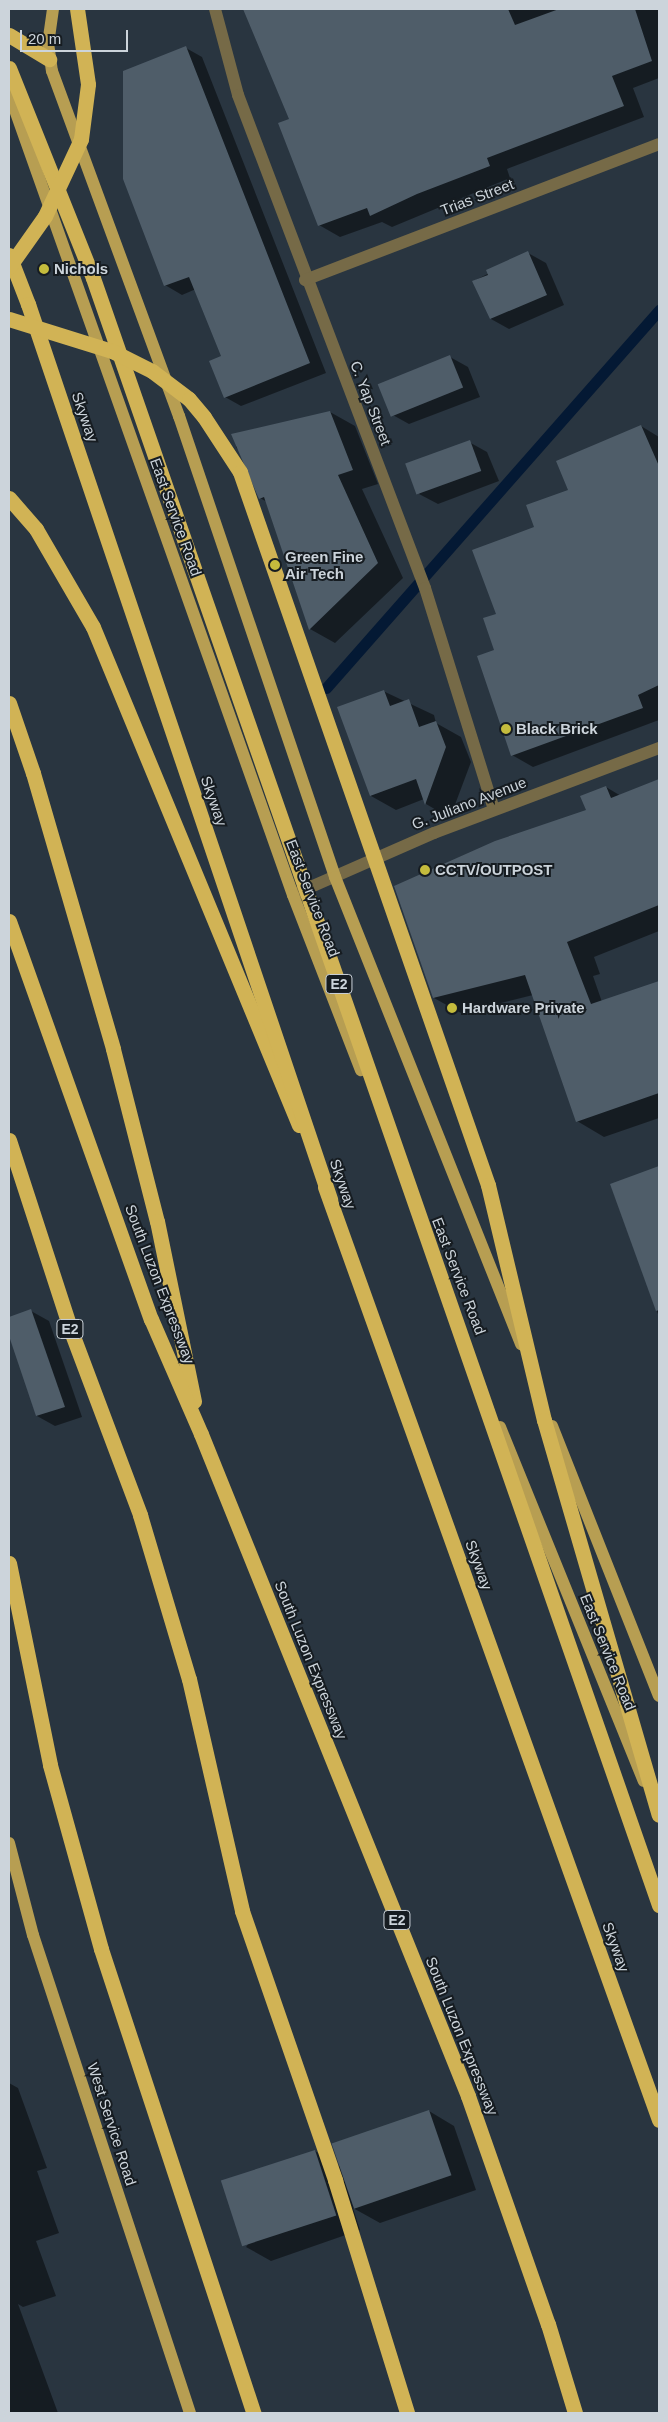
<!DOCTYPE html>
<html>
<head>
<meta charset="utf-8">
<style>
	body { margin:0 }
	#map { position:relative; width:668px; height:2422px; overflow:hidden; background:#293540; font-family:Arial,sans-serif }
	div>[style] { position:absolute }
	.shadow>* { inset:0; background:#0007 }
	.stream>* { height:11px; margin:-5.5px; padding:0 5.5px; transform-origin:5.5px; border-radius:5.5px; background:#041934 }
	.building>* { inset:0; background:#4f5d69; transform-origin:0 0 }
	.minor>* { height:12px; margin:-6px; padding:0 6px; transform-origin:6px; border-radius:6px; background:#766a47 }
	.major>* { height:12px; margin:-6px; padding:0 6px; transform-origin:6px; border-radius:6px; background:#b79e52 }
	.highway>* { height:15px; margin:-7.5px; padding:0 7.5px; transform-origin:7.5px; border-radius:7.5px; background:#d1b355 }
	.highway-bridge>* { height:15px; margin:-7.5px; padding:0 7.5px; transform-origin:7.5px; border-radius:7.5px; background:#d1b355 }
	.dots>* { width:14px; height:14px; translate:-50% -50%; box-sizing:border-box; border:2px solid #161c21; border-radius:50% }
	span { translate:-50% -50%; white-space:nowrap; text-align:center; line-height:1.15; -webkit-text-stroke:4px #161c21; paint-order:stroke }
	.shield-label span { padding:1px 4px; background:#161c21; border:1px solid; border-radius:4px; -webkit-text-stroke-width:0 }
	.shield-label { font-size:14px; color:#ccd4db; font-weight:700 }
	.street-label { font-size:15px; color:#ccd4db }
	.poi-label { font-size:15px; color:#ccd4db; font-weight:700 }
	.left { translate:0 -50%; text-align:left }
	.frame { position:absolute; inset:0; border:10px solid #ccd4db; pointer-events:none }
	.scale { position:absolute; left:20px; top:30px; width:108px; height:22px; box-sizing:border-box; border:2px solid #ccd4db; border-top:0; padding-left:6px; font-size:15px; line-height:18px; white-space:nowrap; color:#ccd4db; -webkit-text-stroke:4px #161c21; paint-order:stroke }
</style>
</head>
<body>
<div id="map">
	<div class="shadow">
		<i style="clip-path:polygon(245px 9px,659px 9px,659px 78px,633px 88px,644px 117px,507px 169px,510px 178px,392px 227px,382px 222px,340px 237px,319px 225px,291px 120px)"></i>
		<i style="clip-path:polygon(186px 48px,202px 57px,326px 373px,241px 406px,225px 397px,223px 357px,196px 289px,182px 295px,165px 285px)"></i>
		<i style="clip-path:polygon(528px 253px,546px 263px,564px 305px,509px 329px,491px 319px,474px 281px)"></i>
		<i style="clip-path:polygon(450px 357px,468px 367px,480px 397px,409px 424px,391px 414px)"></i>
		<i style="clip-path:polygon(330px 412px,355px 426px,378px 484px,362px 489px,403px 578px,335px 643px,310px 629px,267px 502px,260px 498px,250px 468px,236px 447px,236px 434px)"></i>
		<i style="clip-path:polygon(641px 426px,659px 437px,659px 720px,533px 767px,512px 755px,496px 650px,497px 614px,536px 528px,570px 490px)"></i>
		<i style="clip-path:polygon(469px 442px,487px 452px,499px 481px,438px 504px,419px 494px)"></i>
		<i style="clip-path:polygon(383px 691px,434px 715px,436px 723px,461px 737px,471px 762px,450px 818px,426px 804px,424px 799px,396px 810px,371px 796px)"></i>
		<i style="clip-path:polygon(659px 780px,659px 931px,594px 957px,600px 974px,593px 976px,602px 1002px,659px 982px,659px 1118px,604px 1137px,577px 1121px,533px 995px,461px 1013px,434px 998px,606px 787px,621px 796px)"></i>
		<i style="clip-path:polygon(659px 1168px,659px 1317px,611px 1185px)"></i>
		<i style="clip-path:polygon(31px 1311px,49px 1321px,82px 1417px,55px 1426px,37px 1416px,9px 1332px,9px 1318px)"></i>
		<i style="clip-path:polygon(9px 2083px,18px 2088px,47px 2168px,37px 2171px,59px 2233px,36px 2241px,56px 2296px,23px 2307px,18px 2304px,58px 2413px,9px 2413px)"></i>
		<i style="clip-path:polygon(429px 2111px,454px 2126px,476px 2190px,380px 2223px,353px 2208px,360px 2230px,271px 2261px,246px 2247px,315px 2151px,341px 2167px)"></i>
	</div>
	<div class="stream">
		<i style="left:326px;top:688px;width:504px;rotate:-48.62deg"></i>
	</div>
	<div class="building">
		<i style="clip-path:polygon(243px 9px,508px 9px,515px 25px,559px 9px,635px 9px,652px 61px,612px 76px,624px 106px,487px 158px,490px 166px,417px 194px,370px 216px,367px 208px,318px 226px,278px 123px,289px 119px)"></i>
		<i style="clip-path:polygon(186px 46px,310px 363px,224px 398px,209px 361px,221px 356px,189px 277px,164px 286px,123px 179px,123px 71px)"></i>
		<i style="clip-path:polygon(528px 251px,547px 295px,490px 319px,472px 281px,488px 275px,486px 270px)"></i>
		<i style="left:450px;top:355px;width:35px;height:78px;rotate:68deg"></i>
		<i style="clip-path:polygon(330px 411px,353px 470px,338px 475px,378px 563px,309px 630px,264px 497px,259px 499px,231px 434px)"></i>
		<i style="clip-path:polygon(641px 425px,659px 466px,659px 685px,638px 695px,643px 708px,511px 756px,477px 656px,494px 650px,483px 618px,496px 614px,472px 550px,534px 527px,526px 505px,568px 490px,556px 461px)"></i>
		<i style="left:470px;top:440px;width:33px;height:69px;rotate:70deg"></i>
		<i style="clip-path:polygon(384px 690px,390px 706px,409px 699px,419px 727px,436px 721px,446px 747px,425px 805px,416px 779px,370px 796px,337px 707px)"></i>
		<i style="clip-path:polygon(659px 779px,659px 905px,567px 942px,591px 1004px,659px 981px,659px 1093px,576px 1122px,525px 975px,433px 998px,394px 886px,495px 841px,586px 810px,580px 796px,606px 786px,611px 798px)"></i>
		<i style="clip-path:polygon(659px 1166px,659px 1310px,656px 1311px,610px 1184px)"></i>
		<i style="clip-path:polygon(31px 1309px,65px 1407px,36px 1416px,9px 1336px,9px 1317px)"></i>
		<i style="left:429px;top:2110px;width:69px;height:103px;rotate:71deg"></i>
		<i style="left:315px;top:2150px;width:69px;height:99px;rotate:72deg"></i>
	</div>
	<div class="minor">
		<i style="left:215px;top:9px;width:89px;rotate:75deg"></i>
		<i style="left:238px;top:95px;width:527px;rotate:69.23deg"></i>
		<i style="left:425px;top:588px;width:232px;rotate:72.7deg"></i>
		<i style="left:305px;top:280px;width:379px;rotate:-21deg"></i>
		<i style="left:297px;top:893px;width:150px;rotate:-23.7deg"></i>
		<i style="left:434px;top:833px;width:241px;rotate:-20.7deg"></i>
	</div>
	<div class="major">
		<i style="left:53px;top:9px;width:34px;rotate:98deg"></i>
		<i style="left:48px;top:43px;width:28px;rotate:82deg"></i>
		<i style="left:52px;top:71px;width:368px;rotate:69.8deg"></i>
		<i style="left:179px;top:416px;width:487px;rotate:71.3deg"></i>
		<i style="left:335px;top:877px;width:503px;rotate:68.28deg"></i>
		<i style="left:9px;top:93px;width:851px;rotate:70.5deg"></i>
		<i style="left:293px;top:895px;width:188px;rotate:68.8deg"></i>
		<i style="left:552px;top:1426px;width:290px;rotate:68.4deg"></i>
		<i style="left:500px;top:1427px;width:382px;rotate:67.9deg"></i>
		<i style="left:9px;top:1843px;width:95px;rotate:75.4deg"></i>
		<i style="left:33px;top:1935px;width:503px;rotate:71.82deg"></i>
	</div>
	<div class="highway">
		<i style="left:9px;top:35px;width:47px;rotate:31deg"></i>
		<i style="left:9px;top:498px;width:41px;rotate:48.9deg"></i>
		<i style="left:36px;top:529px;width:113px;rotate:59.8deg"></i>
		<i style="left:93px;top:627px;width:539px;rotate:67.53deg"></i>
		<i style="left:9px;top:703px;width:74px;rotate:71.1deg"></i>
		<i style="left:33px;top:773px;width:287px;rotate:73.8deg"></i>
		<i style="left:113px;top:1049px;width:178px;rotate:75.7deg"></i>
		<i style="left:157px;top:1221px;width:184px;rotate:78.4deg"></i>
		<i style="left:9px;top:921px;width:423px;rotate:70.4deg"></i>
		<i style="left:151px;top:1319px;width:125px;rotate:66.5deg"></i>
		<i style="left:201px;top:1434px;width:714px;rotate:68.03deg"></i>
		<i style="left:468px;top:2096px;width:242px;rotate:70.7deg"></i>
		<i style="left:548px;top:2324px;width:93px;rotate:73.1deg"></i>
		<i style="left:9px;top:1140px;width:201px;rotate:72deg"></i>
		<i style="left:71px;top:1331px;width:197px;rotate:69.4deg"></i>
		<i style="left:140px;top:1515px;width:171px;rotate:73.4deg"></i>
		<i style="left:189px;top:1679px;width:238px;rotate:77.1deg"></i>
		<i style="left:242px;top:1911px;width:285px;rotate:70.9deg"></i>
		<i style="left:335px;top:2180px;width:244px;rotate:72.8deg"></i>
		<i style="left:325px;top:1187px;width:991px;rotate:70.3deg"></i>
		<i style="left:9px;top:1563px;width:206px;rotate:78.5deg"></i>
		<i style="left:50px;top:1765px;width:191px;rotate:74.5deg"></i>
		<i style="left:101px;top:1949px;width:489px;rotate:71.8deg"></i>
	</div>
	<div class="highway-bridge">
		<i style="left:9px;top:68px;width:226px;rotate:68.2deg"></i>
		<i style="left:93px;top:278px;width:1723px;rotate:70.82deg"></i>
		<i style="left:9px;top:255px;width:53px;rotate:68.8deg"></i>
		<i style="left:28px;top:304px;width:945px;rotate:71.35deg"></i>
		<i style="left:9px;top:267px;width:62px;rotate:-54.8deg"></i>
		<i style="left:45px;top:216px;width:85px;rotate:-64.9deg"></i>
		<i style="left:81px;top:139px;width:55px;rotate:-82.7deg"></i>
		<i style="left:88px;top:84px;width:76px;rotate:-98.3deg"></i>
		<i style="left:9px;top:319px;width:108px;rotate:17.3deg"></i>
		<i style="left:112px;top:351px;width:45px;rotate:26.6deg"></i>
		<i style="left:152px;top:371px;width:46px;rotate:37.1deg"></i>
		<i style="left:189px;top:399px;width:23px;rotate:50deg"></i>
		<i style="left:204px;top:417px;width:66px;rotate:56.8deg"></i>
		<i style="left:240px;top:472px;width:755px;rotate:70.82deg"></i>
		<i style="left:488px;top:1185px;width:242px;rotate:76.6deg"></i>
		<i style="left:544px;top:1420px;width:411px;rotate:73.8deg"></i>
	</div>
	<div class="dots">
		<i style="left:44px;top:269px;background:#c5bc3d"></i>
		<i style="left:275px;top:565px;background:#c5bc3d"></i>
		<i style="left:506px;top:729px;background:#c5bc3d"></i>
		<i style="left:425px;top:870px;background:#c5bc3d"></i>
		<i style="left:452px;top:1008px;background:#c5bc3d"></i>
	</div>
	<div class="shield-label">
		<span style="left:339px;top:984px">E2</span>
		<span style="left:70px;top:1329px">E2</span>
		<span style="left:397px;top:1920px">E2</span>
	</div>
	<div class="street-label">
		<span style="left:477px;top:197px;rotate:-21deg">Trias Street</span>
		<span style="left:371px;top:403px;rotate:69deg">C. Yap Street</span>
		<span style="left:85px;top:417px;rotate:71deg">Skyway</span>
		<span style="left:176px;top:517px;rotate:70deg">East Service Road</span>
		<span style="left:214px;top:801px;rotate:71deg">Skyway</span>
		<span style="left:469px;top:803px;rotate:-21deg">G. Juliano Avenue</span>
		<span style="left:313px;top:898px;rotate:69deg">East Service Road</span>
		<span style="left:343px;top:1184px;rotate:71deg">Skyway</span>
		<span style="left:459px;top:1276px;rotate:69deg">East Service Road</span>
		<span style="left:160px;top:1284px;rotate:69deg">South Luzon Expressway</span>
		<span style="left:479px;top:1565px;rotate:70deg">Skyway</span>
		<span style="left:608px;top:1652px;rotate:68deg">East Service Road</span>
		<span style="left:311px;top:1660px;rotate:68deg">South Luzon Expressway</span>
		<span style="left:616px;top:1947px;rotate:70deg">Skyway</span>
		<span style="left:462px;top:2036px;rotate:68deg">South Luzon Expressway</span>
		<span style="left:112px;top:2124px;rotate:72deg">West Service Road</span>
	</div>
	<div class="poi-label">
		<span class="left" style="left:54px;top:269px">Nichols</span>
		<span class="left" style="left:285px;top:565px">Green Fine<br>Air Tech</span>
		<span class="left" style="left:516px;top:729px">Black Brick</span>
		<span class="left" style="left:435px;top:870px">CCTV/OUTPOST</span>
		<span class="left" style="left:462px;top:1008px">Hardware Private</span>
	</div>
	<div class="frame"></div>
	<div class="scale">20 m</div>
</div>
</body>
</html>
